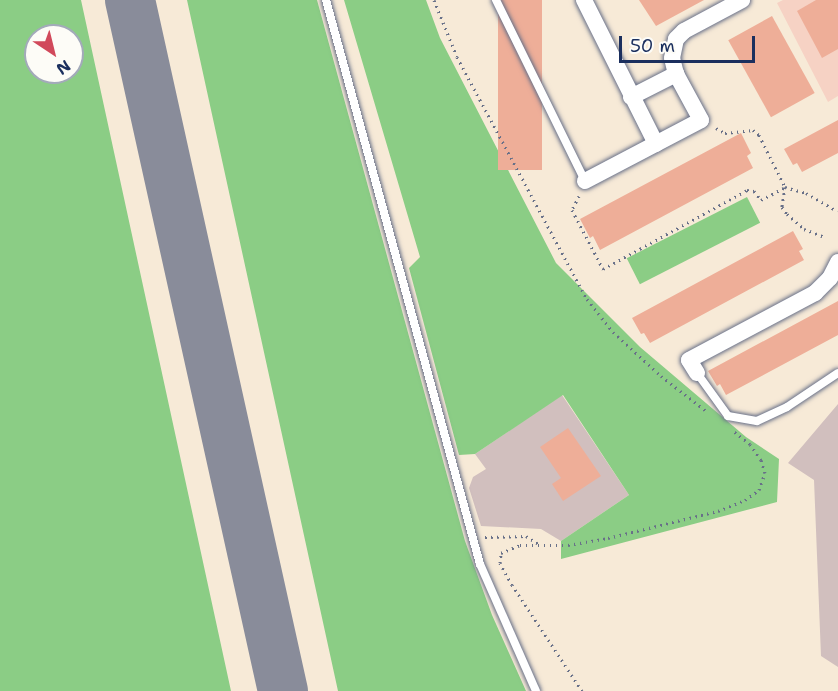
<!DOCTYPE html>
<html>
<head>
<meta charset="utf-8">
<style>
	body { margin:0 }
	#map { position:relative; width:838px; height:691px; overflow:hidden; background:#f7ead7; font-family:"Shantell Sans",sans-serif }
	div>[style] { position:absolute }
	.built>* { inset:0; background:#f6d2c4 }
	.industrial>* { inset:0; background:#d1bfbe }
	.green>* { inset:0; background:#8bcd85; transform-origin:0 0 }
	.taxiway>* { height:50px; margin:-25px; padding:0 25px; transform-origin:25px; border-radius:25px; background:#898c9a }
	.building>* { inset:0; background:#eeae98; transform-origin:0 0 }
	.path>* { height:3px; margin-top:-1.5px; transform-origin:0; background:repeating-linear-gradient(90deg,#687088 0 1.5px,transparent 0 6px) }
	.roads { filter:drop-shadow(0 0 2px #687088) drop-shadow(0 0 2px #687088) }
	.lane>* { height:8px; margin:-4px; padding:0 4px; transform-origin:4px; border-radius:4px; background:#fff }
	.street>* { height:16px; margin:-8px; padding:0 8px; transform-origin:8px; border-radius:8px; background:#fff }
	span { translate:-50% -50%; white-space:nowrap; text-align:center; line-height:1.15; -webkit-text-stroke:5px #fdfcf7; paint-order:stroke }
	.north { position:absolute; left:24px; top:24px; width:60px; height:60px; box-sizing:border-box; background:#fdfcf7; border:2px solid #a3aaba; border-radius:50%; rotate:145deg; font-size:16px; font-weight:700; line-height:24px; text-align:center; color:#1b2f5e }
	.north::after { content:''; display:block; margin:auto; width:21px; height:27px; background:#d1495b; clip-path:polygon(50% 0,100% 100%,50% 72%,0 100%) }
	.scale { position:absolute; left:619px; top:36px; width:136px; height:27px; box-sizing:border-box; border:3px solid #1b2f5e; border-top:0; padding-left:8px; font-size:18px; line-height:21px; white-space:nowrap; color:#1b2f5e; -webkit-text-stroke:4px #fdfcf7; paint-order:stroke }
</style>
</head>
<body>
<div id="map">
	<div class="built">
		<i style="clip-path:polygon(783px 0,838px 0,838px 96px,828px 102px,777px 3px)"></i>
	</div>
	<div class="industrial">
		<i style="clip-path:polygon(562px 395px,629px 495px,561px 541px,541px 529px,481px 526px,469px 488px,473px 477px,486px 469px,475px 454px)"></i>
		<i style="clip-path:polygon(838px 404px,838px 667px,821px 656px,814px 480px,788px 463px)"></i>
	</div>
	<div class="green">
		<i style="clip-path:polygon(evenodd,0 0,81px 0,231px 691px,0 691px,0 0,36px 36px,72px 36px,72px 72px,36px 72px,36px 36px)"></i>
		<i style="clip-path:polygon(187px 0,317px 0,465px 541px,492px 615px,526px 691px,338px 691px)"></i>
		<i style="clip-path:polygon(344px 0,426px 0,440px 38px,556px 263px,640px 347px,746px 437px,779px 459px,777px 502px,561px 559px,561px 541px,629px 495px,563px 395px,475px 454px,459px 455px,409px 268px,420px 257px)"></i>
		<i style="left:747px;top:197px;width:29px;height:135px;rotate:63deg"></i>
	</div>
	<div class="taxiway">
		<i style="left:130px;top:0;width:708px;rotate:77.52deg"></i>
	</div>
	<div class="building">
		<i style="left:498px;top:0;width:44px;height:170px"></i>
		<i style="clip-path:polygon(639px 0,704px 0,656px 26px)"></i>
		<i style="clip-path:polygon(816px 0,838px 0,838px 49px,822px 58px,797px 11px)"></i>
		<i style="left:772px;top:16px;width:88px;height:50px;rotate:61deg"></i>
		<i style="clip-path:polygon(838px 120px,838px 153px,802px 172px,797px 163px,793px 165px,784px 149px)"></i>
		<i style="clip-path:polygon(741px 133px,751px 153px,747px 156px,753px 168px,600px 250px,593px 236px,590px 238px,580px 219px)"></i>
		<i style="clip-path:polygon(793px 231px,803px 249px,799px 251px,804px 260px,650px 343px,644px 333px,641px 334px,632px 318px)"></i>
		<i style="clip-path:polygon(838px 301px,838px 335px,726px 395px,720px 384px,717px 386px,708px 371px)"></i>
		<i style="clip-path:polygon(568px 428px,601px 476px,563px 501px,552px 484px,561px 478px,540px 447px)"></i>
	</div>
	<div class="path">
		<i style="left:434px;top:0;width:61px;rotate:68deg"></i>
		<i style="left:457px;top:57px;width:275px;rotate:61.8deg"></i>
		<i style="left:587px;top:299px;width:42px;rotate:51.8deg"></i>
		<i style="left:613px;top:332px;width:65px;rotate:42.5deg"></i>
		<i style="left:661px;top:376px;width:56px;rotate:37.7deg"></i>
		<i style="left:716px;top:128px;width:10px;rotate:29deg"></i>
		<i style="left:725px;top:133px;width:28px;rotate:-6deg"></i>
		<i style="left:753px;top:130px;width:8px;rotate:40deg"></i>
		<i style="left:759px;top:135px;width:58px;rotate:63.4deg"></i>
		<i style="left:785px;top:187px;width:22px;rotate:16deg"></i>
		<i style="left:806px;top:193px;width:36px;rotate:30deg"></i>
		<i style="left:785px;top:187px;width:20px;rotate:99deg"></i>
		<i style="left:782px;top:207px;width:9px;rotate:54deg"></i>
		<i style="left:787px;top:214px;width:23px;rotate:41deg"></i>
		<i style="left:804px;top:229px;width:22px;rotate:21deg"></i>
		<i style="left:579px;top:196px;width:16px;rotate:117deg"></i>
		<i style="left:572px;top:210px;width:67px;rotate:62.3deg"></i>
		<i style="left:603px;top:269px;width:164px;rotate:-28.7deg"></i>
		<i style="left:747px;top:190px;width:7px;rotate:8deg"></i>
		<i style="left:754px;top:191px;width:11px;rotate:52deg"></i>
		<i style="left:761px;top:200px;width:27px;rotate:-28deg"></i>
		<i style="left:485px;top:537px;width:41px;rotate:-1.4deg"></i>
		<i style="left:526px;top:536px;width:15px;rotate:32deg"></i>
		<i style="left:582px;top:691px;width:127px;rotate:-123.4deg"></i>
		<i style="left:512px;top:585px;width:25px;rotate:-119deg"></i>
		<i style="left:500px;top:563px;width:10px;rotate:-84deg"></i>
		<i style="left:501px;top:553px;width:21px;rotate:-23deg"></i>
		<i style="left:520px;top:545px;width:48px"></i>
		<i style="left:568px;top:545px;width:41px;rotate:-9.9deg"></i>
		<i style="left:608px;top:538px;width:113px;rotate:-13.8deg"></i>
		<i style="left:718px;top:511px;width:29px;rotate:-22deg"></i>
		<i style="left:745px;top:500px;width:17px;rotate:-36deg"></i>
		<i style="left:759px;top:490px;width:18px;rotate:-71deg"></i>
		<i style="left:765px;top:473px;width:14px;rotate:-107deg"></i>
		<i style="left:761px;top:460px;width:19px;rotate:-125deg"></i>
		<i style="left:750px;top:444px;width:23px;rotate:-142deg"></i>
	</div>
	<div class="roads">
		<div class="lane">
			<i style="left:326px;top:0;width:585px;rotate:74.73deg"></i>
			<i style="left:480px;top:564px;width:139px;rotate:66.2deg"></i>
			<i style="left:496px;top:0;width:202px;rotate:63.8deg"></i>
			<i style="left:697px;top:373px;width:53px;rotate:54.2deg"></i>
			<i style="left:728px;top:416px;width:29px;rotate:10deg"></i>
			<i style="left:757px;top:421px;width:33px;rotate:-25deg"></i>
			<i style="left:787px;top:407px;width:61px;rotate:-33.7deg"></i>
		</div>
		<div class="street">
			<i style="left:584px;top:0;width:161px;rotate:63.4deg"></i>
			<i style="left:631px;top:97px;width:51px;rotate:-27.1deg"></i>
			<i style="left:585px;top:181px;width:131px;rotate:-27.7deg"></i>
			<i style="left:701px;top:120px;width:52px;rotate:-118.5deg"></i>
			<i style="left:676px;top:74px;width:16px;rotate:-104deg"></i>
			<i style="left:672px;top:58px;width:19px;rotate:-78deg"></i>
			<i style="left:676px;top:39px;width:11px;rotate:-45deg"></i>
			<i style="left:684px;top:31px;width:66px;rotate:-28.1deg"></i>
			<i style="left:697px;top:373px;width:15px;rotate:-122deg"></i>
			<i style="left:689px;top:360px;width:143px;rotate:-28deg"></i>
			<i style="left:815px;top:293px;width:21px;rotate:-45deg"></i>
			<i style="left:830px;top:278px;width:18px;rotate:-63deg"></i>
		</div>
	</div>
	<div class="north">N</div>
	<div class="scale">50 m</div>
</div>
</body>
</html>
